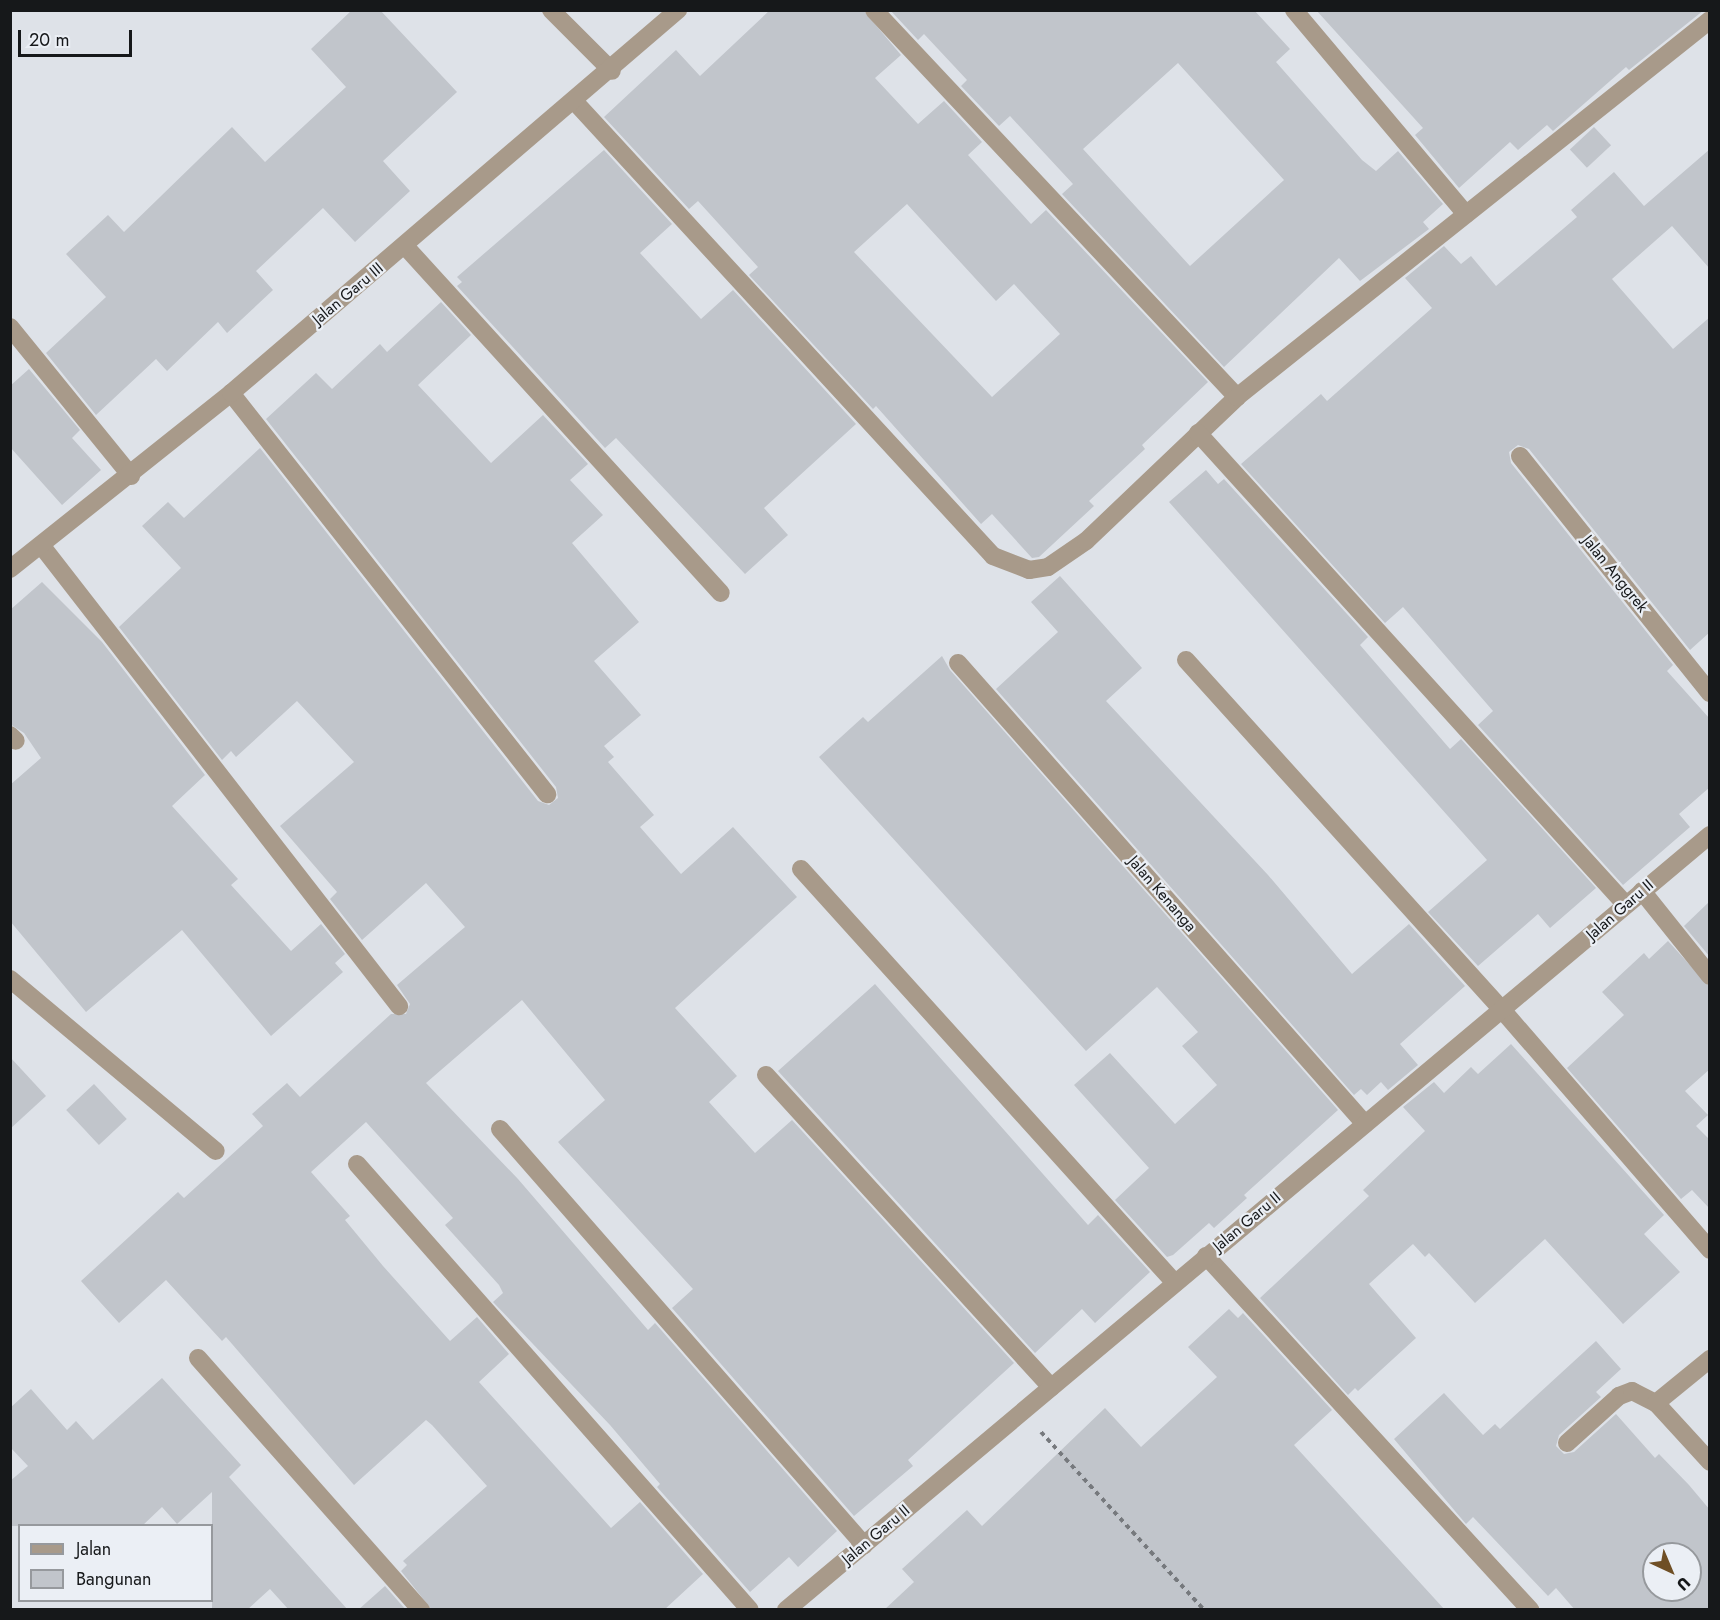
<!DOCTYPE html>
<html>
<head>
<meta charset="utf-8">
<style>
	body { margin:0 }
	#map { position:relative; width:1720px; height:1620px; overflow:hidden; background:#dee2e8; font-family:Jost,sans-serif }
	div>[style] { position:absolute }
	.building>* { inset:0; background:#c1c5cb; transform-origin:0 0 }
	.path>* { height:4px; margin-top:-2px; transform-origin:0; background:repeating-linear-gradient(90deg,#76797d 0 4.5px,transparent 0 9px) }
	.lane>* { height:18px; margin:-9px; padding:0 9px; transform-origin:9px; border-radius:9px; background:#a89a8a }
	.street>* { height:18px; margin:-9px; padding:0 9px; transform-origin:9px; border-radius:9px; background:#a89a8a }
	span { translate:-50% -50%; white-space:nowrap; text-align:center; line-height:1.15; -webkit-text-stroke:4.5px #ebeff5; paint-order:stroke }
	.street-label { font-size:16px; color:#16181a }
	.frame { position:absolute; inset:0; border:12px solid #16181a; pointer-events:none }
	.legend { position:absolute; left:18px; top:1524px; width:195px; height:78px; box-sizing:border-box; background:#ebeff5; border:2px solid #96999d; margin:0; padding:8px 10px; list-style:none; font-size:18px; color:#16181a }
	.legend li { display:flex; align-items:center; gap:12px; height:30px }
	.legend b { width:30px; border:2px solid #96999d }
	.north { position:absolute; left:1642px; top:1542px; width:60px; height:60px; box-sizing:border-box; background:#ebeff5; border:2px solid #96999d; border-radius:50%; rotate:136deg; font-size:16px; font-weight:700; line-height:24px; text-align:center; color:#16181a }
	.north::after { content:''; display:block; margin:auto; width:21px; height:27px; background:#6f4f25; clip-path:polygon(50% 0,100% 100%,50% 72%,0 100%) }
	.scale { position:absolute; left:18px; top:30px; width:114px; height:27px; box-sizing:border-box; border:3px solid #16181a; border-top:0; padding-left:8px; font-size:18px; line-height:21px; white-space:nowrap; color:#16181a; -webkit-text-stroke:4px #ebeff5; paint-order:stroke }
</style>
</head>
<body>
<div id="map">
	<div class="building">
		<i style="clip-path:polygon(352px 10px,380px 10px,457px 92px,383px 161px,410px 191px,355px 242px,323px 208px,256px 271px,273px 290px,227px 333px,218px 322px,167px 371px,156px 359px,96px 415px,46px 353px,106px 297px,66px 254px,108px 215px,124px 232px,232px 127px,265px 162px,346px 87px,311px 49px)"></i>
		<i style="clip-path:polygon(evenodd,770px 10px,863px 10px,901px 55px,875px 78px,918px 124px,944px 101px,982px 142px,968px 155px,1031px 224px,1046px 210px,1208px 382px,1142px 445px,1145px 449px,1089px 501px,1094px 506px,1039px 557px,1032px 558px,992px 514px,981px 524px,876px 406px,873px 409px,749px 275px,758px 267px,698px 201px,689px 209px,604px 117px,676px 50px,700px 76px,770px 10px,907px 204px,996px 301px,1014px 284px,1060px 334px,992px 397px,854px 252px,907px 204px)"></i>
		<i style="clip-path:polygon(evenodd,890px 10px,1254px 10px,1290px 49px,1276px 62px,1362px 160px,1376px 171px,1398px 151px,1443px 204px,1423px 222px,1429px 229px,1360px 281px,1339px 258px,1224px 367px,1062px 194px,1073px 184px,1010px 116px,999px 126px,961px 86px,967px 80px,924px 34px,918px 40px,890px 10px,1178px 63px,1284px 180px,1190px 266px,1083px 149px,1178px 63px)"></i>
		<i style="clip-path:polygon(1316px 10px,1704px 10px,1629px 70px,1626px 67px,1553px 131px,1547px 125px,1518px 150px,1510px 142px,1459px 188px,1415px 135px,1423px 128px)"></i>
		<i style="left:1594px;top:127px;width:25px;height:33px;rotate:47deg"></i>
		<i style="clip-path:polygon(1710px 149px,1710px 269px,1672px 226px,1612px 279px,1673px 349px,1710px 317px,1710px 632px,1690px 650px,1529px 449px,1518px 445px,1509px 452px,1511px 463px,1673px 665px,1667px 671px,1710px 719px,1710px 787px,1679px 814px,1690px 827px,1623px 885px,1478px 725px,1493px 711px,1403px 607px,1385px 623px,1241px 464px,1321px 394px,1327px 401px,1432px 308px,1405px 278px,1444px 246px,1461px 264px,1471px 256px,1496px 286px,1577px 217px,1571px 210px,1614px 172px,1644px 206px)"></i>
		<i style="clip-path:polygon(604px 150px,672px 224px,640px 253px,701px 319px,733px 290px,856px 424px,764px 508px,788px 535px,745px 574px,616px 438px,605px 448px,457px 286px,462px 282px,457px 277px)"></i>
		<i style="clip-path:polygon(441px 302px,471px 335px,418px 385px,491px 463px,543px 415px,588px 464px,570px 480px,603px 515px,572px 543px,639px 622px,594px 661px,641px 715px,604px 746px,614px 757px,608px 762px,654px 815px,640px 827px,681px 874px,733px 827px,797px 897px,675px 1008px,737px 1076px,709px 1102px,755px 1153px,792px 1120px,1014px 1363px,908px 1460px,913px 1466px,854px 1516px,672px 1308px,693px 1289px,558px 1142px,605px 1100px,522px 1000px,426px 1083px,518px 1179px,648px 1330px,655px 1323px,837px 1531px,798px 1567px,789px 1557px,750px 1592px,657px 1487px,660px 1484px,610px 1425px,493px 1302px,503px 1293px,499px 1285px,445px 1225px,453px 1218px,366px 1122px,311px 1172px,350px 1216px,345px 1220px,383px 1266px,450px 1341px,477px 1317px,509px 1354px,479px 1382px,611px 1528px,640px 1502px,703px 1574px,664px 1610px,432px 1610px,401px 1571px,407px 1565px,403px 1561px,487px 1486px,432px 1425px,426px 1420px,354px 1485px,226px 1337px,222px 1341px,166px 1280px,119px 1323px,81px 1281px,178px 1192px,184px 1198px,263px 1126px,252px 1114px,287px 1083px,300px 1097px,391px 1014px,406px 1014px,410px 1004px,397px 985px,465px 927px,426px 883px,362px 940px,330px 899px,337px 892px,280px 826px,354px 762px,297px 701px,236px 757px,231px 751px,222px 760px,119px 627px,181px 568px,142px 526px,168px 502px,184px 518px,260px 448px,538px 801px,549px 805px,558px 798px,556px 787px,266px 419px,316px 373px,332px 389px,380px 344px,387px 352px)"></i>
		<i style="clip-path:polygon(29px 369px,80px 430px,72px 438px,101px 470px,62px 505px,10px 447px,10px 386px)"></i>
		<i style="clip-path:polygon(1206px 470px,1218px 484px,1224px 479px,1368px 637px,1360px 645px,1450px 749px,1461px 739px,1596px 888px,1550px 928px,1538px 914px,1478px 966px,1428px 912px,1487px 860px,1169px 502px)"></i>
		<i style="clip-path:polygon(1060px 576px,1142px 668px,1106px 701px,1268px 875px,1352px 974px,1409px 924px,1465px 986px,1400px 1044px,1418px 1065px,1388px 1090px,1381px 1082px,1367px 1095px,1361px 1089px,1354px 1095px,996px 689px,1058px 632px,1031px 602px)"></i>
		<i style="clip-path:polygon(42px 582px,102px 642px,205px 775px,172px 806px,238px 879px,231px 885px,291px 951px,321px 924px,345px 954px,335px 963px,343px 972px,271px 1036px,182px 930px,86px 1012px,10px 921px,10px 785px,41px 758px,24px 733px,10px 724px,10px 610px)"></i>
		<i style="clip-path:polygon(942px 656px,950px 670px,1338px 1110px,1244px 1195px,1247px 1198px,1214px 1228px,1209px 1223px,1173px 1255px,1167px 1257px,1115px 1200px,1149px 1168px,1074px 1085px,1110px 1053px,1175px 1124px,1217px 1085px,1182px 1046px,1198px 1032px,1157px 987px,1086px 1051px,819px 757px,863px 717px,868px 722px)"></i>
		<i style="clip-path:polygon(1710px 901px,1710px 957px,1684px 926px)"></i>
		<i style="clip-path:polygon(1668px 941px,1710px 987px,1710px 1069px,1685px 1091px,1708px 1115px,1696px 1126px,1710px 1140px,1710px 1209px,1692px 1190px,1681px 1199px,1567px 1068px,1624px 1015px,1602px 992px,1644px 953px,1649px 959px)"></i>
		<i style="clip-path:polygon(875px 984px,1088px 1225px,1098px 1215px,1150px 1272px,1095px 1323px,1082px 1309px,1035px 1353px,778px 1071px)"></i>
		<i style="clip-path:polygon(1511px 1044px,1664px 1215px,1644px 1234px,1680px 1272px,1623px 1324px,1545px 1239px,1475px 1303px,1429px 1253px,1425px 1257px,1413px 1244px,1369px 1284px,1416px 1338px,1358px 1391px,1355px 1388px,1348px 1395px,1260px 1298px,1369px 1196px,1363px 1190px,1425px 1131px,1403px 1107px,1434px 1082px,1444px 1093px,1471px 1067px,1478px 1074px)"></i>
		<i style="clip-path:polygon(10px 1057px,46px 1096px,10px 1129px)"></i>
		<i style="left:94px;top:1084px;width:48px;height:38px;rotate:47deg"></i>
		<i style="clip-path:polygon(1229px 1309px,1238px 1318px,1243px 1313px,1332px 1410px,1294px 1445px,1445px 1610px,884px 1610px,914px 1582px,902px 1569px,967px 1510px,982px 1526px,1105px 1408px,1141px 1447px,1217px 1377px,1188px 1347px)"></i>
		<i style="clip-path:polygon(evenodd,1596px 1341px,1621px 1369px,1596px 1392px,1601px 1397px,1559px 1435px,1556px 1446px,1564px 1454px,1574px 1452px,1616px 1414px,1655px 1458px,1659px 1454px,1689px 1485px,1710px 1510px,1710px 1610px,1575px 1610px,1556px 1588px,1548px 1596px,1473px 1517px,1466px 1524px,1394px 1439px,1444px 1393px,1483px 1435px,1495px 1424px,1500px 1429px,1596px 1341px,1654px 1554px,1690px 1554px,1690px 1590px,1654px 1590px,1654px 1554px)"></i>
		<i style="clip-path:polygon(162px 1378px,241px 1465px,229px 1477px,348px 1610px,289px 1610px,270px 1589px,247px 1610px,212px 1610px,212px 1492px,177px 1524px,162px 1507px,142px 1526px,10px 1526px,10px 1481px,28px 1466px,10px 1447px,10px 1408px,31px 1389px,67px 1430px,76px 1421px,93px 1440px)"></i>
		<i style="clip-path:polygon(385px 1586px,406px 1610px,358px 1610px)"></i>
	</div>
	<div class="path">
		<i style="left:1041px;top:1432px;width:241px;rotate:47.5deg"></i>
	</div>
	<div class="lane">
		<i style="left:10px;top:735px;width:8px;rotate:45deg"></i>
		<i style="left:801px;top:869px;width:558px;rotate:47.91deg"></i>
	</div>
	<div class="street">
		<i style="left:551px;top:10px;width:86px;rotate:45deg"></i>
		<i style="left:874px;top:10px;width:531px;rotate:46.83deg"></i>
		<i style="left:1294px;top:10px;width:267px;rotate:49.9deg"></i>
		<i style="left:575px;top:102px;width:617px;rotate:47.36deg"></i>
		<i style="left:993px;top:556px;width:39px;rotate:21deg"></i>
		<i style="left:1029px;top:570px;width:19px;rotate:-9deg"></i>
		<i style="left:1048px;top:567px;width:46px;rotate:-34.4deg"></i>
		<i style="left:1086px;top:541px;width:209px;rotate:-43.6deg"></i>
		<i style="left:1237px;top:397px;width:605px;rotate:-38.56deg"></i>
		<i style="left:405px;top:246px;width:469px;rotate:47.7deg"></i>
		<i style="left:10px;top:327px;width:192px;rotate:50.9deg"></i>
		<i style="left:231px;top:393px;width:511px;rotate:51.76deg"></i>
		<i style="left:1198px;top:433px;width:637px;rotate:47.8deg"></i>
		<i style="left:1520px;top:456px;width:304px;rotate:51.3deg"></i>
		<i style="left:41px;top:545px;width:584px;rotate:52.17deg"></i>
		<i style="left:10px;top:569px;width:283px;rotate:-38.5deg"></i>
		<i style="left:231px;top:393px;width:589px;rotate:-40.59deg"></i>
		<i style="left:1186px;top:660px;width:474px;rotate:47.9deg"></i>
		<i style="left:1504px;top:1012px;width:315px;rotate:49.1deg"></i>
		<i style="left:958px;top:663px;width:615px;rotate:48.56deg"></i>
		<i style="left:1642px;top:891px;width:109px;rotate:51.3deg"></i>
		<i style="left:10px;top:979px;width:268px;rotate:39.9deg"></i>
		<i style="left:766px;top:1075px;width:423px;rotate:47.6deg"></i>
		<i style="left:500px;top:1129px;width:553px;rotate:48.81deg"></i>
		<i style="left:357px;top:1164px;width:594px;rotate:48.61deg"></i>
		<i style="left:1206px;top:1256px;width:480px;rotate:47.5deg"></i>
		<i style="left:198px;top:1358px;width:337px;rotate:48.5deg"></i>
		<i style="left:1656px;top:1403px;width:80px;rotate:47.5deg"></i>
		<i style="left:1567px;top:1443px;width:70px;rotate:-42.1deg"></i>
		<i style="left:1619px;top:1396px;width:14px;rotate:-21deg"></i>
		<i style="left:1632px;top:1391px;width:27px;rotate:27deg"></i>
		<i style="left:1656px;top:1403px;width:70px;rotate:-39.2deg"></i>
		<i style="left:786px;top:1610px;width:1206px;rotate:-39.99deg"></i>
	</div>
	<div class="street-label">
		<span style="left:348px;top:294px;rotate:-40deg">Jalan Garu III</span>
		<span style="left:1615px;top:574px;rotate:51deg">Jalan Anggrek</span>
		<span style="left:1162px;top:894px;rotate:49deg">Jalan Kenanga</span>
		<span style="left:1620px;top:910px;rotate:-41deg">Jalan Garu II</span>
		<span style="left:1247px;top:1222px;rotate:-40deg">Jalan Garu II</span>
		<span style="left:876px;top:1535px;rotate:-40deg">Jalan Garu II</span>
	</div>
	<div class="frame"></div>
	<ul class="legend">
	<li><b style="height:8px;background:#a89a8a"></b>Jalan</li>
	<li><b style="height:16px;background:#c1c5cb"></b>Bangunan</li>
	</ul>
	<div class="north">U</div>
	<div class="scale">20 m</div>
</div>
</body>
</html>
